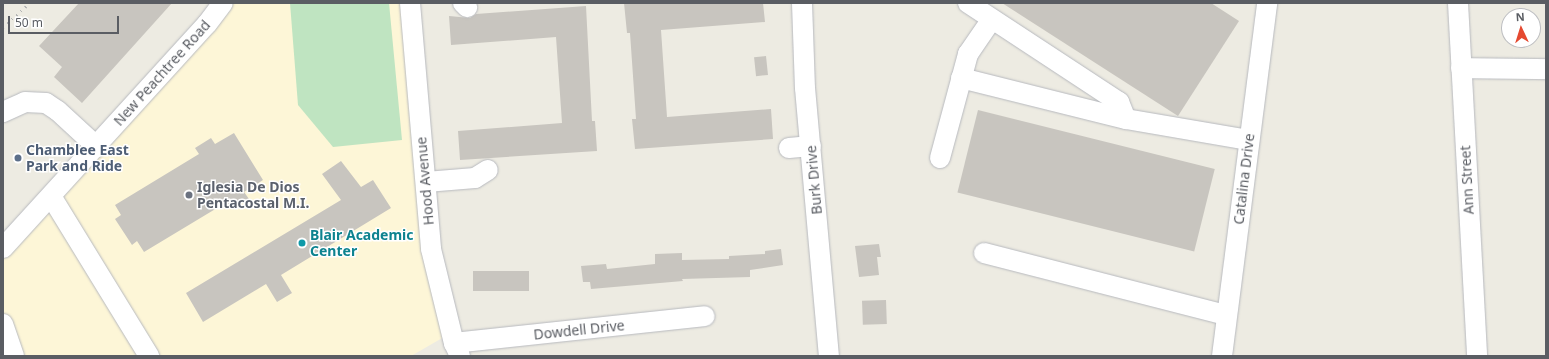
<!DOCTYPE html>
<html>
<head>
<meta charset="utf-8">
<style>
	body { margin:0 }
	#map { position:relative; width:1549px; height:359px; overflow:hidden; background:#edebe2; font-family:"Noto Sans",sans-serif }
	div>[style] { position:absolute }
	.commercial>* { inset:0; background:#fdf6d7 }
	.green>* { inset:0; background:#bfe4c1 }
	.building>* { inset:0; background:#c8c5bf; transform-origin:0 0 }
	.roads { filter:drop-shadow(0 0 1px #b7b9be) drop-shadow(0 0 1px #b7b9be) }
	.minor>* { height:20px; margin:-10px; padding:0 10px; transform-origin:10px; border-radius:10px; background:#fff }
	.rail>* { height:3px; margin-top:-1.5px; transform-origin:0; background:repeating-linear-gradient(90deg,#b3b4b4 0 1px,transparent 0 6px) }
	.dots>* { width:11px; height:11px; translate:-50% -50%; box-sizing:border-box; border:2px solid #fff; border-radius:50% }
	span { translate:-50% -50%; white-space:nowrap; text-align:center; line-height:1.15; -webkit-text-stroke:3px #fff; paint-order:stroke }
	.street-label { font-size:14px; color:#5a5d63 }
	.service-label { font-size:14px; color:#4e5e75; font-weight:700 }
	.left { translate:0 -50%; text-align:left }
	.worship-label { font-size:14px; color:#5b616d; font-weight:700 }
	.culture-label { font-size:14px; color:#0d838f; font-weight:700 }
	.frame { position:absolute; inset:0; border:4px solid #5a5d63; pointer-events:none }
	.north { position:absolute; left:1501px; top:8px; width:40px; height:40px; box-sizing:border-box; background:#fff; border:1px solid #bdbec1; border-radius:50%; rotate:356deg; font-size:11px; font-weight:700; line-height:16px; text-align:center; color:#5a5d63 }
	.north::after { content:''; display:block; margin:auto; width:14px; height:18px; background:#e54930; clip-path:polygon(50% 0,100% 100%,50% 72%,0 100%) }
	.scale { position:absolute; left:8px; top:16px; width:111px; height:18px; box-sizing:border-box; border:2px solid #5a5d63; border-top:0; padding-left:5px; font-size:12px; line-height:14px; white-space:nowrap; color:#5a5d63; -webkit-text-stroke:3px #fff; paint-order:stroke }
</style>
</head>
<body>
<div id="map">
	<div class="commercial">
		<i style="clip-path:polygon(222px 3px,413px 3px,444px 337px,411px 356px,3px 356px,3px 250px)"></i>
	</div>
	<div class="green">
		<i style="clip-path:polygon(290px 3px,389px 3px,402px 140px,333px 147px,298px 105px)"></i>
	</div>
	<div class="building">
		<i style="clip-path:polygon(79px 3px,172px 3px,82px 103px,54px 77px,62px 67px,39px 46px)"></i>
		<i style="clip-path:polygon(624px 3px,763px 3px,765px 22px,661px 30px,667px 117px,771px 109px,773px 139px,635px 149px,632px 119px,636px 119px,630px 33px,627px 33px)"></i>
		<i style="clip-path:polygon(1002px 3px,1211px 3px,1239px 21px,1178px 116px)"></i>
		<i style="clip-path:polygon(586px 6px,592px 121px,595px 121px,597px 151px,460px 160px,458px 131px,562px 123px,556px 37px,451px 45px,449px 16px,470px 18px,476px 14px)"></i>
		<i style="left:766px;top:56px;width:19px;height:12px;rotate:84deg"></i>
		<i style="left:978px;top:110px;width:244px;height:85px;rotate:14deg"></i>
		<i style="clip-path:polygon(234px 133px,263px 180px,244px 192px,249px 199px,232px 209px,227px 202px,144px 252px,137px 241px,132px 245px,115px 219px,121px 215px,115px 205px,199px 154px,195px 148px,211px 138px,215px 144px)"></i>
		<i style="clip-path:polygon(341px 161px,361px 187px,373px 180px,391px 208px,281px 275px,292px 293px,277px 302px,266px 284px,203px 322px,186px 293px,341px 200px,322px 174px)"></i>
		<i style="clip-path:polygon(879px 244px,881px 257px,877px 257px,879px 275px,859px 277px,855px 246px)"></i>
		<i style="clip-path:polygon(781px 249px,783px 265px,750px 270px,750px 277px,682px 279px,683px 281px,591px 289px,590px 282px,583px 282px,581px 266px,606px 264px,607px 269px,655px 264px,655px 254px,682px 253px,682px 260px,729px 259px,729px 256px,765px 254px,765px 251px)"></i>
		<i style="left:529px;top:271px;width:20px;height:56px;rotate:90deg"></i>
		<i style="left:886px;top:300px;width:24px;height:24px;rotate:88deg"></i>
	</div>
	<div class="roads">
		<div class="minor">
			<i style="left:410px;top:3px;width:247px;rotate:85.1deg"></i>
			<i style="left:431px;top:249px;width:97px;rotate:76.3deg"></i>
			<i style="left:454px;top:343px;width:14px;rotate:65deg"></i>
			<i style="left:463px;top:3px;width:6px;rotate:45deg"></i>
			<i style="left:802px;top:3px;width:85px;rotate:88deg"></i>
			<i style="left:805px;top:88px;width:269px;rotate:84.9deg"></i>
			<i style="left:968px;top:3px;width:181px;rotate:33.3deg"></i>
			<i style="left:1119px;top:102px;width:18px;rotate:68deg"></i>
			<i style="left:1126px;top:119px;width:125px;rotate:9.7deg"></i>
			<i style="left:1458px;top:3px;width:354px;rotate:86.9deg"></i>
			<i style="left:1461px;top:68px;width:85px;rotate:0.7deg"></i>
			<i style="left:961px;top:78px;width:170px;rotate:14deg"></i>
			<i style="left:3px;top:112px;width:24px;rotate:-24deg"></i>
			<i style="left:25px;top:102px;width:21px;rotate:3deg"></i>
			<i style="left:46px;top:103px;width:14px;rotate:34deg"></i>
			<i style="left:58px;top:111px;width:53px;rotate:42.7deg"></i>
			<i style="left:789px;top:148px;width:22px;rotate:-5deg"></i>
			<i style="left:940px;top:158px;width:108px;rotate:-74.9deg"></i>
			<i style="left:968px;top:54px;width:42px;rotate:-55.6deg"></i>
			<i style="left:426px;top:182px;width:49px;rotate:-4.7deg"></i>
			<i style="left:475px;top:178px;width:15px;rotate:-32deg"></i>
			<i style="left:51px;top:196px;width:188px;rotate:58.5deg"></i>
			<i style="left:3px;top:248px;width:303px;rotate:-47.7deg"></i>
			<i style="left:207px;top:24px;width:26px;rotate:-53deg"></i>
			<i style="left:984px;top:253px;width:250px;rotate:14.4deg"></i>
			<i style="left:3px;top:324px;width:34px;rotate:71deg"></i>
			<i style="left:454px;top:343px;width:252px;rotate:-6.1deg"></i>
			<i style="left:1222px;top:356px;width:356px;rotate:-82.7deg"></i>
		</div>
	</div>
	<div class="rail">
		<i style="left:3px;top:27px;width:36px;rotate:-42deg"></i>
	</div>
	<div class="dots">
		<i style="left:18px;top:158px;background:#5c6f8a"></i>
		<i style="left:189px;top:195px;background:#6b7280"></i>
		<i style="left:302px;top:243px;background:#0f9aa8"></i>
	</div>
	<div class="street-label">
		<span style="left:162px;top:73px;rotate:-48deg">New Peachtree Road</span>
		<span style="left:1244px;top:179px;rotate:-83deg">Catalina Drive</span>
		<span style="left:814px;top:180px;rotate:-95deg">Burk Drive</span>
		<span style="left:1467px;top:180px;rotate:-93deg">Ann Street</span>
		<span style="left:425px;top:181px;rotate:-95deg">Hood Avenue</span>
		<span style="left:579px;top:330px;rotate:-6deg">Dowdell Drive</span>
	</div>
	<div class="service-label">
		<span class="left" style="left:26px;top:158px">Chamblee East<br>Park and Ride</span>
	</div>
	<div class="worship-label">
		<span class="left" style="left:197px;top:195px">Iglesia De Dios<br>Pentacostal M.I.</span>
	</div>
	<div class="culture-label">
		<span class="left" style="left:310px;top:243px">Blair Academic<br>Center</span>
	</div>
	<div class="frame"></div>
	<div class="north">N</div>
	<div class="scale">50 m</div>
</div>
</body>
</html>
